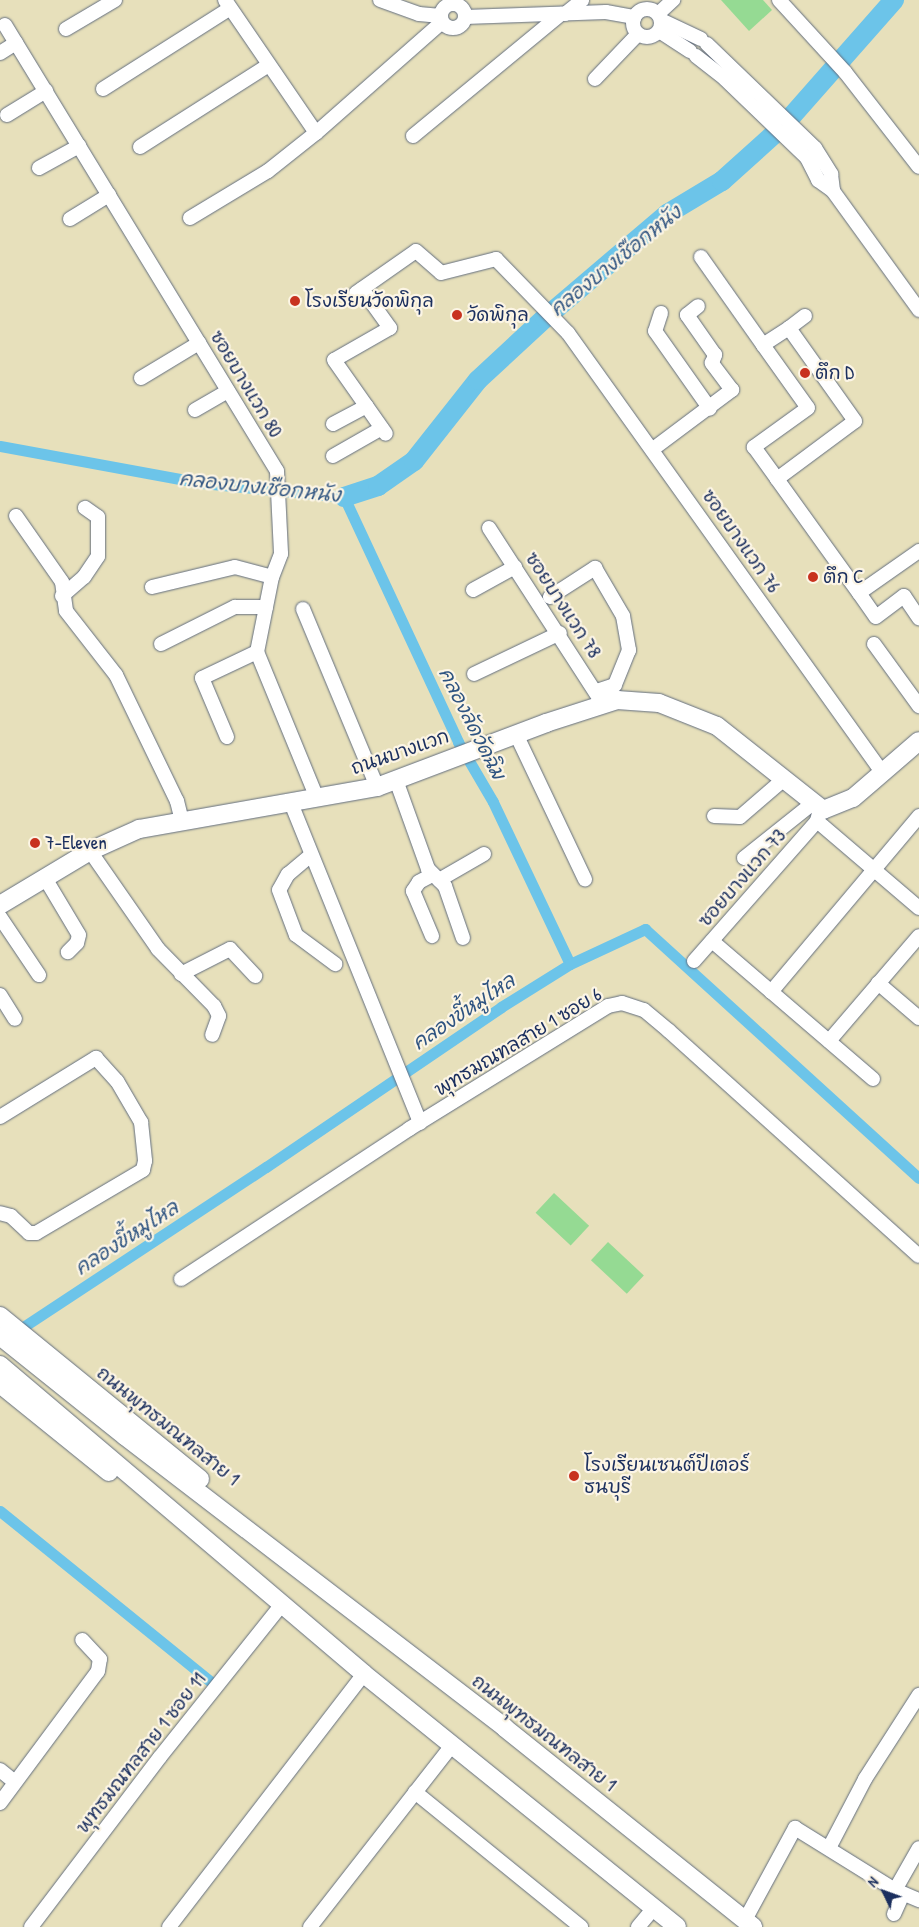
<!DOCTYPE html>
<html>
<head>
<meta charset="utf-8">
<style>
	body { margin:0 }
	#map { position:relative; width:919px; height:1927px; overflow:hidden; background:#e7e0bb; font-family:"Patrick Hand","Playpen Sans Thai",sans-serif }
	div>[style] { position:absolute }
	.green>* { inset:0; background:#95da93; transform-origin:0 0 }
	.canal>* { height:11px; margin:-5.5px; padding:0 5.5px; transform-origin:5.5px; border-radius:5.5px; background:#6cc4e9 }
	.river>* { height:20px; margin:-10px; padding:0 10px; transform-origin:10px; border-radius:10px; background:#6cc4e9 }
	.roads { filter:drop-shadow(0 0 1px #626d7f) drop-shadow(0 0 1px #626d7f) }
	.minor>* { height:14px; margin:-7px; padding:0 7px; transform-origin:7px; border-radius:7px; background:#fff }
	.minor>.ring { margin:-7px; padding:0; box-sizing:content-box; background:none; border:14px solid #fff; border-radius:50% }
	.major>* { height:18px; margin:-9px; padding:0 9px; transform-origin:9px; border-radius:9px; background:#fff }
	.dots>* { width:14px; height:14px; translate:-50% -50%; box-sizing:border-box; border:2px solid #fcf5e5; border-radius:50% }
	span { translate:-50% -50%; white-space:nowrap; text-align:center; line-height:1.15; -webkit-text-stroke:4.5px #fcf5e5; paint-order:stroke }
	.poi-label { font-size:19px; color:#1b2f5e }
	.left { translate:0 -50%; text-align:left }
	.street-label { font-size:19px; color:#1b2f5e }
	.water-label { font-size:20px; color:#2f5481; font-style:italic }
	.north { position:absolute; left:859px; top:1867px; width:50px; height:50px; -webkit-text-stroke:4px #fcf5e5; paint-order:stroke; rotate:312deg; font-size:14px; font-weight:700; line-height:20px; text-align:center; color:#1b2f5e }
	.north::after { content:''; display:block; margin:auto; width:18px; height:22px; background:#1b2f5e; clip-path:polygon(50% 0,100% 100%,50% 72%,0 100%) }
</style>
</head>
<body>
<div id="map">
	<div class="green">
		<i style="clip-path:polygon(721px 0,763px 0,772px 10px,749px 31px)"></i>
		<i style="left:554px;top:1193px;width:48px;height:27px;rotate:43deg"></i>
		<i style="left:608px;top:1242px;width:49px;height:25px;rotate:43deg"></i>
	</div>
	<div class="canal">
		<i style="left:0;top:446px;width:205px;rotate:10.4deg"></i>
		<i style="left:202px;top:483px;width:143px;rotate:5.6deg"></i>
		<i style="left:344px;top:497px;width:270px;rotate:65deg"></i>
		<i style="left:458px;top:742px;width:69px;rotate:59.7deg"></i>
		<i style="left:493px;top:802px;width:179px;rotate:64.6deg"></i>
		<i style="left:14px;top:1333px;width:302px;rotate:-33.4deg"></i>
		<i style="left:266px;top:1167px;width:284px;rotate:-34.2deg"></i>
		<i style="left:501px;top:1007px;width:81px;rotate:-31.9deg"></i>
		<i style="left:570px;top:964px;width:83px;rotate:-25deg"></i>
		<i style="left:645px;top:929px;width:370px;rotate:42.3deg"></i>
		<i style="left:0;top:1511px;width:272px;rotate:39deg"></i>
	</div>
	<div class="river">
		<i style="left:344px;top:497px;width:36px;rotate:-18deg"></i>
		<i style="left:378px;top:486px;width:44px;rotate:-34.8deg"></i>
		<i style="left:414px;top:461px;width:103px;rotate:-51.7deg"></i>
		<i style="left:478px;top:380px;width:91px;rotate:-42.8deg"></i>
		<i style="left:545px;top:318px;width:160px;rotate:-40.4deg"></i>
		<i style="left:667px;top:214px;width:64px;rotate:-31deg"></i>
		<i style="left:722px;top:181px;width:82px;rotate:-42deg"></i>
		<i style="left:783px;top:126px;width:168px;rotate:-48.6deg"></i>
	</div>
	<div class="roads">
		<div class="minor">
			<i style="left:225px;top:0;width:161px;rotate:55.6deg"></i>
			<i style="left:380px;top:0;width:41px;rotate:19.7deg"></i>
			<i style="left:419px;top:14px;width:22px;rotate:5deg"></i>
			<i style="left:779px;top:0;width:98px;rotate:47.5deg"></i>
			<i style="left:845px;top:72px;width:120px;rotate:52.1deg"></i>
			<i class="ring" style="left:441px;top:4px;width:10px;height:10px"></i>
			<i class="ring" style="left:633px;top:9px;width:14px;height:14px"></i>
			<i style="left:565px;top:14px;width:22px;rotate:-39deg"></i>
			<i style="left:658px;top:14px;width:21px;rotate:-43deg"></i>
			<i style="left:465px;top:17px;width:141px;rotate:-2deg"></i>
			<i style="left:606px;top:12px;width:29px;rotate:10deg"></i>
			<i style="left:661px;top:20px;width:44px;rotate:25.4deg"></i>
			<i style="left:5px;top:25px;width:522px;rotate:58.62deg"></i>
			<i style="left:277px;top:471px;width:83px;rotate:87.2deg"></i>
			<i style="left:281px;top:554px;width:25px;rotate:111deg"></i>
			<i style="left:272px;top:577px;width:76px;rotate:101.3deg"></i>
			<i style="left:257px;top:652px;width:158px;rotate:67.7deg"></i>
			<i style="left:66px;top:29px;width:57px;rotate:-30.6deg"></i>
			<i style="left:659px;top:31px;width:37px;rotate:33deg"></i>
			<i style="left:707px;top:44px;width:150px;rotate:43.9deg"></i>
			<i style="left:815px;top:148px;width:31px;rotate:58deg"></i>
			<i style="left:831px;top:174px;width:17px;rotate:83deg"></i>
			<i style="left:0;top:53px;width:19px;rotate:-32deg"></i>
			<i style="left:696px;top:56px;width:37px;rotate:38deg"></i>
			<i style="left:725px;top:79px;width:114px;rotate:43.9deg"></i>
			<i style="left:807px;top:158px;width:25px;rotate:63deg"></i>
			<i style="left:818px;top:180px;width:19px;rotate:36deg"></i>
			<i style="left:833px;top:191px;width:147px;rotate:54.1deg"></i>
			<i style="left:595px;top:79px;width:62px;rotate:-46.3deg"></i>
			<i style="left:103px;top:89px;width:149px;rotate:-32.4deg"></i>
			<i style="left:7px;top:115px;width:46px;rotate:-31.6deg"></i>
			<i style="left:413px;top:136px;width:192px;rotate:-39.5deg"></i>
			<i style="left:140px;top:147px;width:151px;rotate:-32.5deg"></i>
			<i style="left:39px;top:168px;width:46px;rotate:-28.8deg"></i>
			<i style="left:190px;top:218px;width:91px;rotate:-31.1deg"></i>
			<i style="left:268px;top:171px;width:61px;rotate:-38.4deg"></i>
			<i style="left:316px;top:133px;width:168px;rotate:-41.4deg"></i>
			<i style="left:70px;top:219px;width:46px;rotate:-31.6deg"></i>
			<i style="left:701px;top:257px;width:108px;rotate:54.8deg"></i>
			<i style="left:362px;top:289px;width:48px;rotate:54.3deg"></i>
			<i style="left:390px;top:328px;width:64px;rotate:150.3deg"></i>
			<i style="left:334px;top:360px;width:90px;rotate:54.9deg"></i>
			<i style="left:356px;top:293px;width:73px;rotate:-35deg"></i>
			<i style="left:416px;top:251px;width:33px;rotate:41deg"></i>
			<i style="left:441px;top:273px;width:57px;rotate:-14.3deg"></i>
			<i style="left:496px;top:259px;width:103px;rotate:45.8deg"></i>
			<i style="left:568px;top:333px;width:540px;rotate:54.43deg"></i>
			<i style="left:661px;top:313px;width:19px;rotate:108deg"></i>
			<i style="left:655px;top:331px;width:95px;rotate:54.8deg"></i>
			<i style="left:789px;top:328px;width:20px;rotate:-37deg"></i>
			<i style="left:141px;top:378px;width:68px;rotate:-31.1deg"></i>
			<i style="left:195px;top:410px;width:38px;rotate:-30deg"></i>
			<i style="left:333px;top:424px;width:38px;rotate:-28deg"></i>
			<i style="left:653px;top:449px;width:99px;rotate:-36.8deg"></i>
			<i style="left:732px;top:390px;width:34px;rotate:-127deg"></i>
			<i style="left:712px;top:363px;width:9px;rotate:-69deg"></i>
			<i style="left:715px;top:355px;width:49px;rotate:-125deg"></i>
			<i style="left:687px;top:315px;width:14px;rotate:-39deg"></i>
			<i style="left:333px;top:456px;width:56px;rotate:-29.7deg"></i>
			<i style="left:777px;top:479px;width:97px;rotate:-36.6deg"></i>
			<i style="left:855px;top:421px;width:114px;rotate:-125.4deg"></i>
			<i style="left:789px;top:328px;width:31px;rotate:147deg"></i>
			<i style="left:763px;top:345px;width:77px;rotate:54.5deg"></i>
			<i style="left:808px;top:408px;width:67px;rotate:144.2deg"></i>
			<i style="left:754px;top:447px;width:39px;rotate:54deg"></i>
			<i style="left:777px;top:479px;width:140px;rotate:54.3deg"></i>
			<i style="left:859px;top:593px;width:29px;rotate:55deg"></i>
			<i style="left:876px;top:617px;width:35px;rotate:-37deg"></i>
			<i style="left:904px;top:596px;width:27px;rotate:56deg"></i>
			<i style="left:16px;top:516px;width:80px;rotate:55.1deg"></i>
			<i style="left:62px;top:582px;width:29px;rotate:82deg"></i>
			<i style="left:66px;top:611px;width:81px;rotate:52deg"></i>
			<i style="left:116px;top:675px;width:140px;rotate:64.2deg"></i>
			<i style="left:177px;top:801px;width:21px;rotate:76deg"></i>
			<i style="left:489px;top:528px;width:210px;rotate:57.1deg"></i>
			<i style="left:152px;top:587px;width:85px;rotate:-13.5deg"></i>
			<i style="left:235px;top:567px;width:38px;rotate:15deg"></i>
			<i style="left:473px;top:590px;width:48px;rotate:-28.7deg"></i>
			<i style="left:859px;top:593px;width:73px;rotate:-35deg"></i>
			<i style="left:62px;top:596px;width:29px;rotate:-41deg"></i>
			<i style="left:84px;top:577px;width:25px;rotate:-56deg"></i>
			<i style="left:98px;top:556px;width:39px;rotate:-90deg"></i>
			<i style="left:98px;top:517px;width:16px;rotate:-145deg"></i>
			<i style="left:550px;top:597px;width:54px;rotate:-32.8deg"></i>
			<i style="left:595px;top:568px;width:56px;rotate:59.7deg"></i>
			<i style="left:623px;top:616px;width:35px;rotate:80deg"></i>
			<i style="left:629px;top:650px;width:38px;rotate:112deg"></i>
			<i style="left:615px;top:685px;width:19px;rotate:162deg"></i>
			<i style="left:303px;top:609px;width:193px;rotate:67.4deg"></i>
			<i style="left:161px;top:644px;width:83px;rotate:-26.6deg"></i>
			<i style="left:235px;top:607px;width:31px"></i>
			<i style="left:874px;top:644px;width:77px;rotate:54deg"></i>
			<i style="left:474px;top:674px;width:95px;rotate:-25.5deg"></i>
			<i style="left:516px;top:734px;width:161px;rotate:64.6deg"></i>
			<i style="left:227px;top:737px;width:64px;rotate:-113deg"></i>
			<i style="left:202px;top:678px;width:61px;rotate:-25.3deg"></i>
			<i style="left:396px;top:780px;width:95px;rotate:70.2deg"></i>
			<i style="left:428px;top:869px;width:24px;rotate:45deg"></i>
			<i style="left:445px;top:886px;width:55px;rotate:70.9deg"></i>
			<i style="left:291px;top:803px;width:345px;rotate:68deg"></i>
			<i style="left:819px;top:813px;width:8px;rotate:104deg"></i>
			<i style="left:817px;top:821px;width:134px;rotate:40.5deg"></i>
			<i style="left:714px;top:816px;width:26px;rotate:2deg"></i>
			<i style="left:740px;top:817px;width:58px;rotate:-40.8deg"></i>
			<i style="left:90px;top:851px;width:119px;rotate:55.2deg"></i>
			<i style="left:158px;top:949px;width:80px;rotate:45.5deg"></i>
			<i style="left:214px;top:1006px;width:11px;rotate:63deg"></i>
			<i style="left:219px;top:1016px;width:20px;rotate:110deg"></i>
			<i style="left:311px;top:855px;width:30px;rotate:140deg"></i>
			<i style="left:288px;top:874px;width:18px;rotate:119deg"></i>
			<i style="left:279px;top:890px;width:48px;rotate:69.3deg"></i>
			<i style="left:296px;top:935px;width:49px;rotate:36.6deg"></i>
			<i style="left:744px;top:858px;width:87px;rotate:-38.5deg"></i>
			<i style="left:432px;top:875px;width:15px;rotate:152deg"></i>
			<i style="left:419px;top:882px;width:11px;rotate:124deg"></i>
			<i style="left:413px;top:891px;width:49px;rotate:67.1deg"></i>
			<i style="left:45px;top:878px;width:66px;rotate:59.2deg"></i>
			<i style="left:79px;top:935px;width:8px;rotate:104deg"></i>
			<i style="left:77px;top:943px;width:13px;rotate:135deg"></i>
			<i style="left:439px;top:880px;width:52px;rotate:-30deg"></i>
			<i style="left:0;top:917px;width:70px;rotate:56.1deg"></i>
			<i style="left:712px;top:941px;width:212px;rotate:40.6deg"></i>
			<i style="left:694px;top:961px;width:186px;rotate:-48.7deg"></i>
			<i style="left:181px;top:974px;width:55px;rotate:-27deg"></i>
			<i style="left:230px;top:949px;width:37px;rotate:47deg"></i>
			<i style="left:878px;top:983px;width:54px;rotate:40.5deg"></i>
			<i style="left:771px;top:992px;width:230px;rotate:-49.9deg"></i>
			<i style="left:0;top:995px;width:28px;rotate:58deg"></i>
			<i style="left:829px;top:1041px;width:138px;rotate:-49.4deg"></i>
			<i style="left:0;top:1117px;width:113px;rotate:-31.6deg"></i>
			<i style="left:96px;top:1058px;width:31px;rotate:48deg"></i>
			<i style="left:117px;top:1081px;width:48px;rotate:59.7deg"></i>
			<i style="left:141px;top:1122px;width:39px;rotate:84deg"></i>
			<i style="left:145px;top:1161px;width:9px;rotate:103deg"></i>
			<i style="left:143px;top:1170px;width:124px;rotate:149.5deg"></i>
			<i style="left:36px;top:1233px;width:7px;rotate:180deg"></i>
			<i style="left:29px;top:1233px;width:25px;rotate:-137deg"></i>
			<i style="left:11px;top:1216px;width:11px;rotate:-165deg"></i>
			<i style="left:181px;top:1279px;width:273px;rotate:-33.3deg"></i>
			<i style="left:409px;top:1129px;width:234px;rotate:-31.7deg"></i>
			<i style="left:608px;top:1006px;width:14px;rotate:-12deg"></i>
			<i style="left:622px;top:1003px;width:23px;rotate:18deg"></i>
			<i style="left:644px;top:1010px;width:33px;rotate:40deg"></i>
			<i style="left:669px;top:1031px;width:336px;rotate:42deg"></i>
			<i style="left:0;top:1770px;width:19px;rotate:39deg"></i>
			<i style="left:415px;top:1792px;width:214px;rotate:39.1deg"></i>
			<i style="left:0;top:1803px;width:164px;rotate:-53.4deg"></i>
			<i style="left:98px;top:1671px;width:12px;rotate:-81deg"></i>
			<i style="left:100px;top:1659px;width:26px;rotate:-133deg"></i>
			<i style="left:829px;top:1848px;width:78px;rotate:-62.4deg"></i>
			<i style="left:865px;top:1779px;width:100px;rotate:-57.3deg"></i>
			<i style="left:895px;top:1890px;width:48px;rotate:-60.3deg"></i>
			<i style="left:894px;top:1914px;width:22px;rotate:-66deg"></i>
			<i style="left:745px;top:1920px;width:105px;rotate:-61.5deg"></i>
			<i style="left:795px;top:1828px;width:118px;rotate:31.8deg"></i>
			<i style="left:895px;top:1890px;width:26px;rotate:23deg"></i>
			<i style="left:31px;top:1927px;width:213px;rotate:-52.8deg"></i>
			<i style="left:160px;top:1757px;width:197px;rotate:-51.4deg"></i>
			<i style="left:169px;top:1927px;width:319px;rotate:-52.4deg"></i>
			<i style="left:310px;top:1927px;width:231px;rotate:-52deg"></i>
			<i style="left:638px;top:1927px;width:25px;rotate:-50deg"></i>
		</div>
		<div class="major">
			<i style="left:0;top:905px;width:105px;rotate:-31deg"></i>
			<i style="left:90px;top:851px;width:54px;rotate:-24.2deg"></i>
			<i style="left:139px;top:829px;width:242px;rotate:-10deg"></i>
			<i style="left:377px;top:787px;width:181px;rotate:-20.7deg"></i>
			<i style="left:546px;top:723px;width:75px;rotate:-17.9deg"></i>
			<i style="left:617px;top:700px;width:42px;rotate:4.1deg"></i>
			<i style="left:659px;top:703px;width:62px;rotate:21.6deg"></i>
			<i style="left:717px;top:726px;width:135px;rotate:38.4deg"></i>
			<i style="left:823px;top:810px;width:32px;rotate:-22deg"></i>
			<i style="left:853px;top:798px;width:87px;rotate:-40.8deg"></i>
			<i style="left:0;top:1316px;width:258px;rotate:39.2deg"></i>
			<i style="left:0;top:1336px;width:160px;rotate:38.7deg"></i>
			<i style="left:125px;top:1436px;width:479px;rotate:37.5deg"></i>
			<i style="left:505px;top:1728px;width:318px;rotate:38.7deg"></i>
			<i style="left:0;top:1365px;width:477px;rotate:40.3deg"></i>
			<i style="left:364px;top:1674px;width:402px;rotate:38.9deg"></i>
			<i style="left:0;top:1384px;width:140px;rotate:38.9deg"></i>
		</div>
	</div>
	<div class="dots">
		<i style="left:295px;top:301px;background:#c8321e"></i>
		<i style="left:457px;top:315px;background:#c8321e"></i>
		<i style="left:805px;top:373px;background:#c8321e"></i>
		<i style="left:813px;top:577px;background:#c8321e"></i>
		<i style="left:35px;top:843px;background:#c8321e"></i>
		<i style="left:574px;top:1476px;background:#c8321e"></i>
	</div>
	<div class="poi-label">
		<span class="left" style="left:305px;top:301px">โรงเรียนวัดพิกุล</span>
		<span class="left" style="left:467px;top:315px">วัดพิกุล</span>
		<span class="left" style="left:815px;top:373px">ตึก D</span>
		<span class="left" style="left:823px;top:577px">ตึก C</span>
		<span class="left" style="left:45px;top:843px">7-Eleven</span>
		<span class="left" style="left:584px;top:1476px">โรงเรียนเซนต์ปีเตอร์<br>ธนบุรี</span>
	</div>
	<div class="street-label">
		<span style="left:246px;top:384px;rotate:59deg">ซอยบางแวก 80</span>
		<span style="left:741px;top:541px;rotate:55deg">ซอยบางแวก 76</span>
		<span style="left:563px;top:605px;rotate:57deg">ซอยบางแวก 78</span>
		<span style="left:400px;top:752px;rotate:-19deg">ถนนบางแวก</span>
		<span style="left:742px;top:878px;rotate:-49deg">ซอยบางแวก 73</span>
		<span style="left:518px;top:1042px;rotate:-31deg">พุทธมณฑลสาย 1 ซอย 6</span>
		<span style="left:168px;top:1426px;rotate:39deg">ถนนพุทธมณฑลสาย 1</span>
		<span style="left:544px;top:1733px;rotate:38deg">ถนนพุทธมณฑลสาย 1</span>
		<span style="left:141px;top:1753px;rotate:-52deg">พุทธมณฑลสาย 1 ซอย 11</span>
	</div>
	<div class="water-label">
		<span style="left:615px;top:260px;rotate:-39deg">คลองบางเชือกหนัง</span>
		<span style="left:260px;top:486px;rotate:6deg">คลองบางเชือกหนัง</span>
		<span style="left:473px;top:723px;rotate:63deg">คลองลัดวัดฉิม</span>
		<span style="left:463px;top:1011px;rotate:-34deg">คลองขี้หมูไหล</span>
		<span style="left:126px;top:1237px;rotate:-33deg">คลองขี้หมูไหล</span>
	</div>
	<div class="north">N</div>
</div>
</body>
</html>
